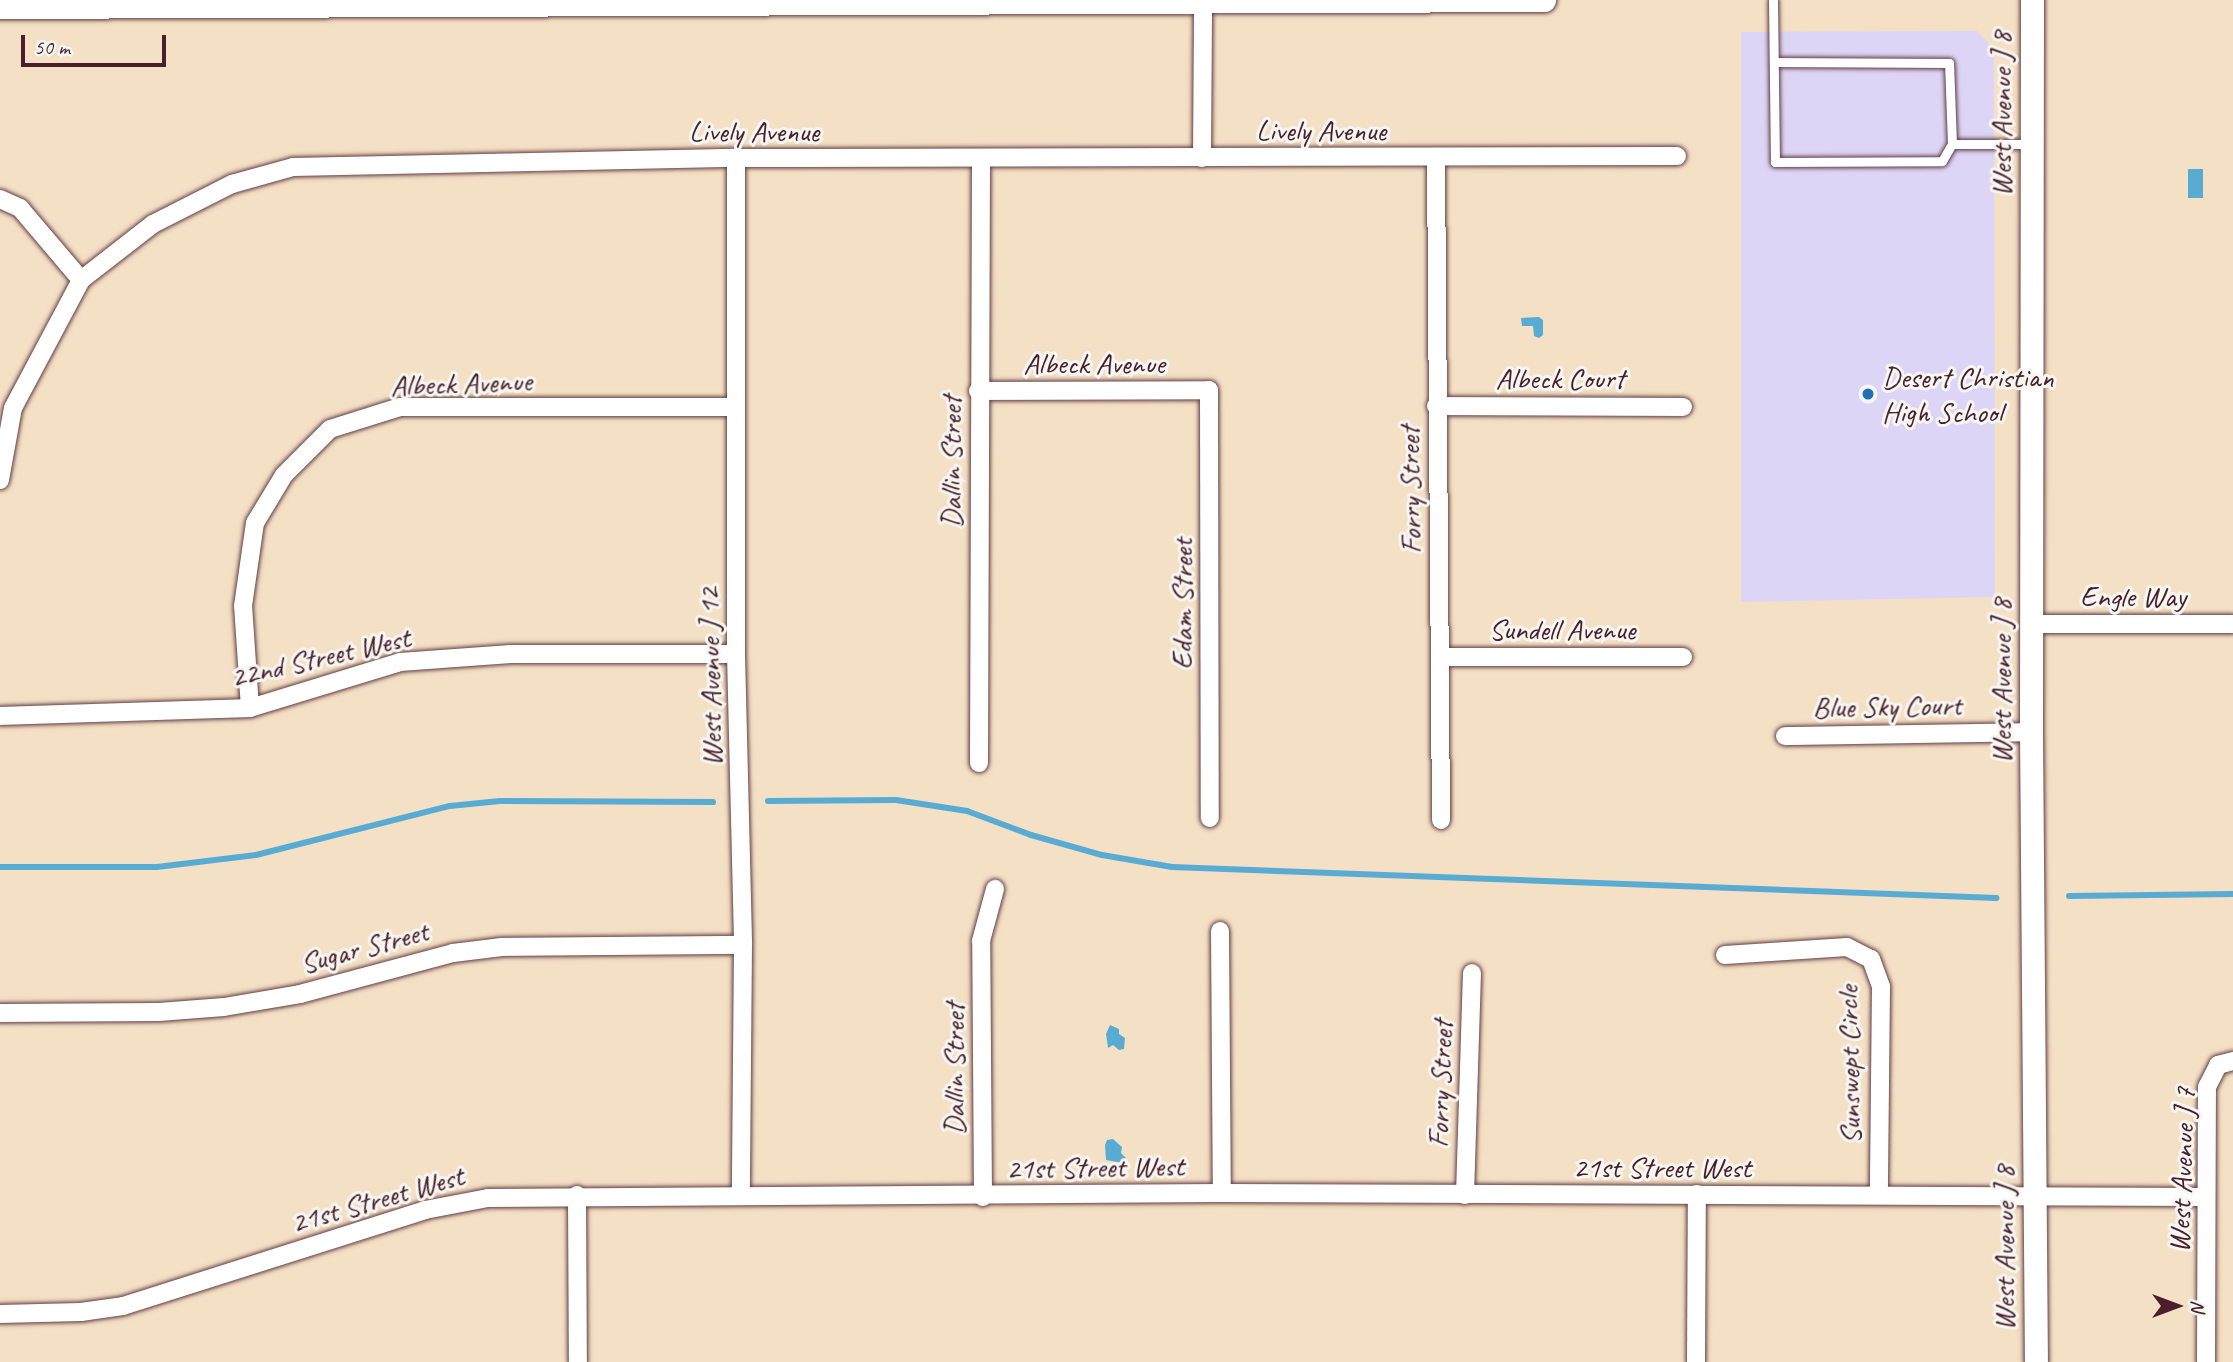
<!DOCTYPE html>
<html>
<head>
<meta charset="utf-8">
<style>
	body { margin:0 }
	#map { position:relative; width:2233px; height:1362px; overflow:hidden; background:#f4e0c5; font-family:Caveat,sans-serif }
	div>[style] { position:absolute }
	.built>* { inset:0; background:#ddd5f6 }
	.water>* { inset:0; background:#58acd4; transform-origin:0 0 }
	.stream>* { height:6px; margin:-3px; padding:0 3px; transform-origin:3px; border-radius:3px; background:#58acd4 }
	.roads { filter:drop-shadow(0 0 2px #643c42) drop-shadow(0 0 2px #643c42) }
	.service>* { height:9px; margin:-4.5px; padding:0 4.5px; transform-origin:4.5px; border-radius:4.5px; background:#fff }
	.minor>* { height:18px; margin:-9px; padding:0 9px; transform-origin:9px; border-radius:9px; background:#fff }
	.tertiary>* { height:23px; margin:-11.5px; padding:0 11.5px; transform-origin:11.5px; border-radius:11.5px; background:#fff }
	.dots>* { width:19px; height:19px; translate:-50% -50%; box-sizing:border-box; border:4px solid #f6f6f2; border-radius:50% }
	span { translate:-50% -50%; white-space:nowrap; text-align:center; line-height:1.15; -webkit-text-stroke:6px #f6f6f2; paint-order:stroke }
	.street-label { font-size:30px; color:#4a1f2b }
	.poi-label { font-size:30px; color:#4a1f2b }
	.left { translate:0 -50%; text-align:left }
	.north { position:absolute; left:2142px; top:1271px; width:70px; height:70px; -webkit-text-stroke:5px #f6f6f2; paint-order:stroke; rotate:90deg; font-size:19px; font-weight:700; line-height:28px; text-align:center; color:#4a1f2b }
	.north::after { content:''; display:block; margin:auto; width:24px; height:32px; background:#4a1f2b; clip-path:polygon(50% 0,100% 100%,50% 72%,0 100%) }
	.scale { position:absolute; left:21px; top:35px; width:145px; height:32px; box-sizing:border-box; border:4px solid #4a1f2b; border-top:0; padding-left:9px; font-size:21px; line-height:24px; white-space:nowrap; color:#4a1f2b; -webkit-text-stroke:5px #f6f6f2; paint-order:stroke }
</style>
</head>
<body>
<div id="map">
	<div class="built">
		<i style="clip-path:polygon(1977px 31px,1994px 49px,1995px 597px,1741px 602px,1741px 32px)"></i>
	</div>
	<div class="water">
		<i style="left:2188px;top:169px;width:15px;height:29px"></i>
		<i style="clip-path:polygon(1539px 317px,1543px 320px,1543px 335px,1539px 338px,1534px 336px,1533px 326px,1522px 326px,1521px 318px)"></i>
		<i style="clip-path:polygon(1110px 1025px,1119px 1029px,1119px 1034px,1125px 1038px,1124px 1049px,1119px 1050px,1113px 1045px,1108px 1048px,1106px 1034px)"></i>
		<i style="clip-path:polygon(1113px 1139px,1122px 1147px,1121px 1153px,1126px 1158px,1123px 1163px,1106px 1160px,1105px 1145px,1107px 1140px)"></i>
	</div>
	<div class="stream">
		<i style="left:768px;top:801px;width:128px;rotate:-0.4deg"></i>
		<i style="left:896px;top:800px;width:72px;rotate:8.8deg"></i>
		<i style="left:967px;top:811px;width:68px;rotate:20.6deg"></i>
		<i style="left:1031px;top:835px;width:74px;rotate:15.7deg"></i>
		<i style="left:1102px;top:855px;width:71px;rotate:9.7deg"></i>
		<i style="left:1172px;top:867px;width:825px;rotate:2.15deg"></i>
		<i style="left:0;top:867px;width:157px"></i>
		<i style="left:157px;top:867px;width:100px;rotate:-6.9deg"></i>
		<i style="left:256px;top:855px;width:200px;rotate:-14.2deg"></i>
		<i style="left:450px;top:806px;width:50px;rotate:-5.7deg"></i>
		<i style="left:500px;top:801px;width:213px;rotate:0.3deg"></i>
		<i style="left:2069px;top:896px;width:164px;rotate:-0.7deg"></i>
	</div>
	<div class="roads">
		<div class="service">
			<i style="left:1773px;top:0;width:162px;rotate:89.3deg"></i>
			<i style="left:1775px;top:162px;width:167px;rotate:-0.3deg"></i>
			<i style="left:1942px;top:161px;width:20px;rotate:-60deg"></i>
			<i style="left:1952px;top:144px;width:81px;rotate:-92.1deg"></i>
			<i style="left:1949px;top:63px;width:175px;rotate:-179.7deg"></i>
			<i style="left:1952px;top:144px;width:79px"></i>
		</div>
		<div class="minor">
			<i style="left:736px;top:158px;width:496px;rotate:90deg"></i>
			<i style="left:736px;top:654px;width:291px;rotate:88.6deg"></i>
			<i style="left:743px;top:945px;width:249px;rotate:90.5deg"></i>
			<i style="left:1202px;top:158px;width:157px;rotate:-89.6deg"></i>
			<i style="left:1436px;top:158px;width:662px;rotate:89.57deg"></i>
			<i style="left:0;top:199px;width:22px;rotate:24deg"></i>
			<i style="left:20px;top:208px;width:94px;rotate:49.7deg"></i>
			<i style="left:978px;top:391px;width:231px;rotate:-0.2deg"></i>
			<i style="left:1209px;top:390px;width:428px;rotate:89.9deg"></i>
			<i style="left:1436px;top:406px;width:247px;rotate:0.2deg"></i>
			<i style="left:0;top:480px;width:73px;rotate:-79.8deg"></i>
			<i style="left:13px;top:408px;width:145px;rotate:-62deg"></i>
			<i style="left:81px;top:280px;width:91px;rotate:-37.9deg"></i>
			<i style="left:153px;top:224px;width:89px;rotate:-26.9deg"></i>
			<i style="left:232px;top:184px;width:63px;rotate:-15.6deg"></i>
			<i style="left:293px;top:167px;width:443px;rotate:-1.2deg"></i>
			<i style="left:736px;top:158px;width:941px;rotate:-0.12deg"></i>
			<i style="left:2032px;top:624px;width:201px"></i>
			<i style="left:1442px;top:657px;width:241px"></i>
			<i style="left:250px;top:708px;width:102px;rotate:-93.9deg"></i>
			<i style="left:243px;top:606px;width:84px;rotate:-81.8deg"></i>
			<i style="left:255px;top:523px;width:56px;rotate:-58.9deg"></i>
			<i style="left:284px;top:475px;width:65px;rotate:-45deg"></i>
			<i style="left:330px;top:429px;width:73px;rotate:-17.4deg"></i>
			<i style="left:400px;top:407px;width:335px"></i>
			<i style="left:0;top:716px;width:250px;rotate:-1.8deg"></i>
			<i style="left:250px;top:708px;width:157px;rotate:-17deg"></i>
			<i style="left:400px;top:662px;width:111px;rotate:-4.1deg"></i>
			<i style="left:511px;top:654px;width:225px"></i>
			<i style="left:1785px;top:736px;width:246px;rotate:-0.9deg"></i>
			<i style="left:979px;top:763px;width:603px;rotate:-89.81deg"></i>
			<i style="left:1220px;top:931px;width:262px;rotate:89.6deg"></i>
			<i style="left:1725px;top:955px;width:122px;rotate:-3.8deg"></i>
			<i style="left:1847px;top:947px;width:27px;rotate:27deg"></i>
			<i style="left:1871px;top:959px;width:30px;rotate:70deg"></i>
			<i style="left:1881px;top:987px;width:207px;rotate:90.6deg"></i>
			<i style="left:0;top:1013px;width:159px;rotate:-0.4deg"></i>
			<i style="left:159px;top:1012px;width:65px;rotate:-4.4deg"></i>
			<i style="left:224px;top:1007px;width:77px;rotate:-9.7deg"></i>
			<i style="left:300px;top:994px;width:158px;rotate:-15deg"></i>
			<i style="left:453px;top:953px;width:49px;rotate:-7deg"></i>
			<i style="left:502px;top:947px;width:241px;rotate:-0.5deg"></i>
			<i style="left:577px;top:1195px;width:167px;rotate:89.7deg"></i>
			<i style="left:1465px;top:1195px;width:222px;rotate:-88.2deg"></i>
			<i style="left:983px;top:1197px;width:256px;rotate:-90.4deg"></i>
			<i style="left:981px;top:941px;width:54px;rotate:-74.9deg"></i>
			<i style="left:0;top:1314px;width:81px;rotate:-1.4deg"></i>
			<i style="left:81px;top:1312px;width:42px;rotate:-8.1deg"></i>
			<i style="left:123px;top:1306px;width:317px;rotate:-17.6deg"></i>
			<i style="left:425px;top:1210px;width:64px;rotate:-10.8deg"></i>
			<i style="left:488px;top:1198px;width:734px;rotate:-0.39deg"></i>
			<i style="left:1222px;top:1193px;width:984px;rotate:0.23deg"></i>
			<i style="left:1696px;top:1362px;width:168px;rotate:-89.7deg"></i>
			<i style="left:2206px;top:1362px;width:275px;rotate:-89.8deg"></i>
			<i style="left:2207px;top:1087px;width:25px;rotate:-63deg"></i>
			<i style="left:2218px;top:1065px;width:16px;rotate:-15deg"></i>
		</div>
		<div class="tertiary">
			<i style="left:2032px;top:0;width:732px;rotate:90.08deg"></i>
			<i style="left:2031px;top:732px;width:630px;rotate:89.55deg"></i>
			<i style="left:0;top:7px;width:1544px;rotate:-0.26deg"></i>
		</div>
	</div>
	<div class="dots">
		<i style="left:1868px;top:394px;background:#1f6fb2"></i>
	</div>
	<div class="street-label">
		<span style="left:2001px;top:114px;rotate:-90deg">West Avenue J 8</span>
		<span style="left:1321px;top:130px">Lively Avenue</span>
		<span style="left:754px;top:131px">Lively Avenue</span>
		<span style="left:1094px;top:363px">Albeck Avenue</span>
		<span style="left:1560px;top:378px">Albeck Court</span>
		<span style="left:461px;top:383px;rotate:-2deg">Albeck Avenue</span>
		<span style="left:951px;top:462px;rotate:-90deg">Dallin Street</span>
		<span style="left:1410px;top:490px;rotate:-91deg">Forry Street</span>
		<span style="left:2133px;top:596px">Engle Way</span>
		<span style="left:1182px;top:604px;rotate:-90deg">Edam Street</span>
		<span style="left:1562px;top:629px">Sundell Avenue</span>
		<span style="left:320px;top:657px;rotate:-13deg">22nd Street West</span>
		<span style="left:710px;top:677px;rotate:-91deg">West Avenue J 12</span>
		<span style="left:2001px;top:681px;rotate:-90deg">West Avenue J 8</span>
		<span style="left:1887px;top:706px;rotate:-1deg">Blue Sky Court</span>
		<span style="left:364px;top:947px;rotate:-15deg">Sugar Street</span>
		<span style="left:1849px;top:1065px;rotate:-91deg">Sunswept Circle</span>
		<span style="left:954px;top:1069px;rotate:-90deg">Dallin Street</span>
		<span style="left:1440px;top:1084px;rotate:-88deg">Forry Street</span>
		<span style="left:1095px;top:1167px;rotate:-1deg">21st Street West</span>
		<span style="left:1662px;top:1167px">21st Street West</span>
		<span style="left:2182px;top:1170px;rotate:-88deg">West Avenue J 7</span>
		<span style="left:377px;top:1199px;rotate:-16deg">21st Street West</span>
		<span style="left:2004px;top:1248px;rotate:-90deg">West Avenue J 8</span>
	</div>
	<div class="poi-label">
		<span class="left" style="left:1882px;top:394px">Desert Christian<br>High School</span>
	</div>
	<div class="north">N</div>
	<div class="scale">50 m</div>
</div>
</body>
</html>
